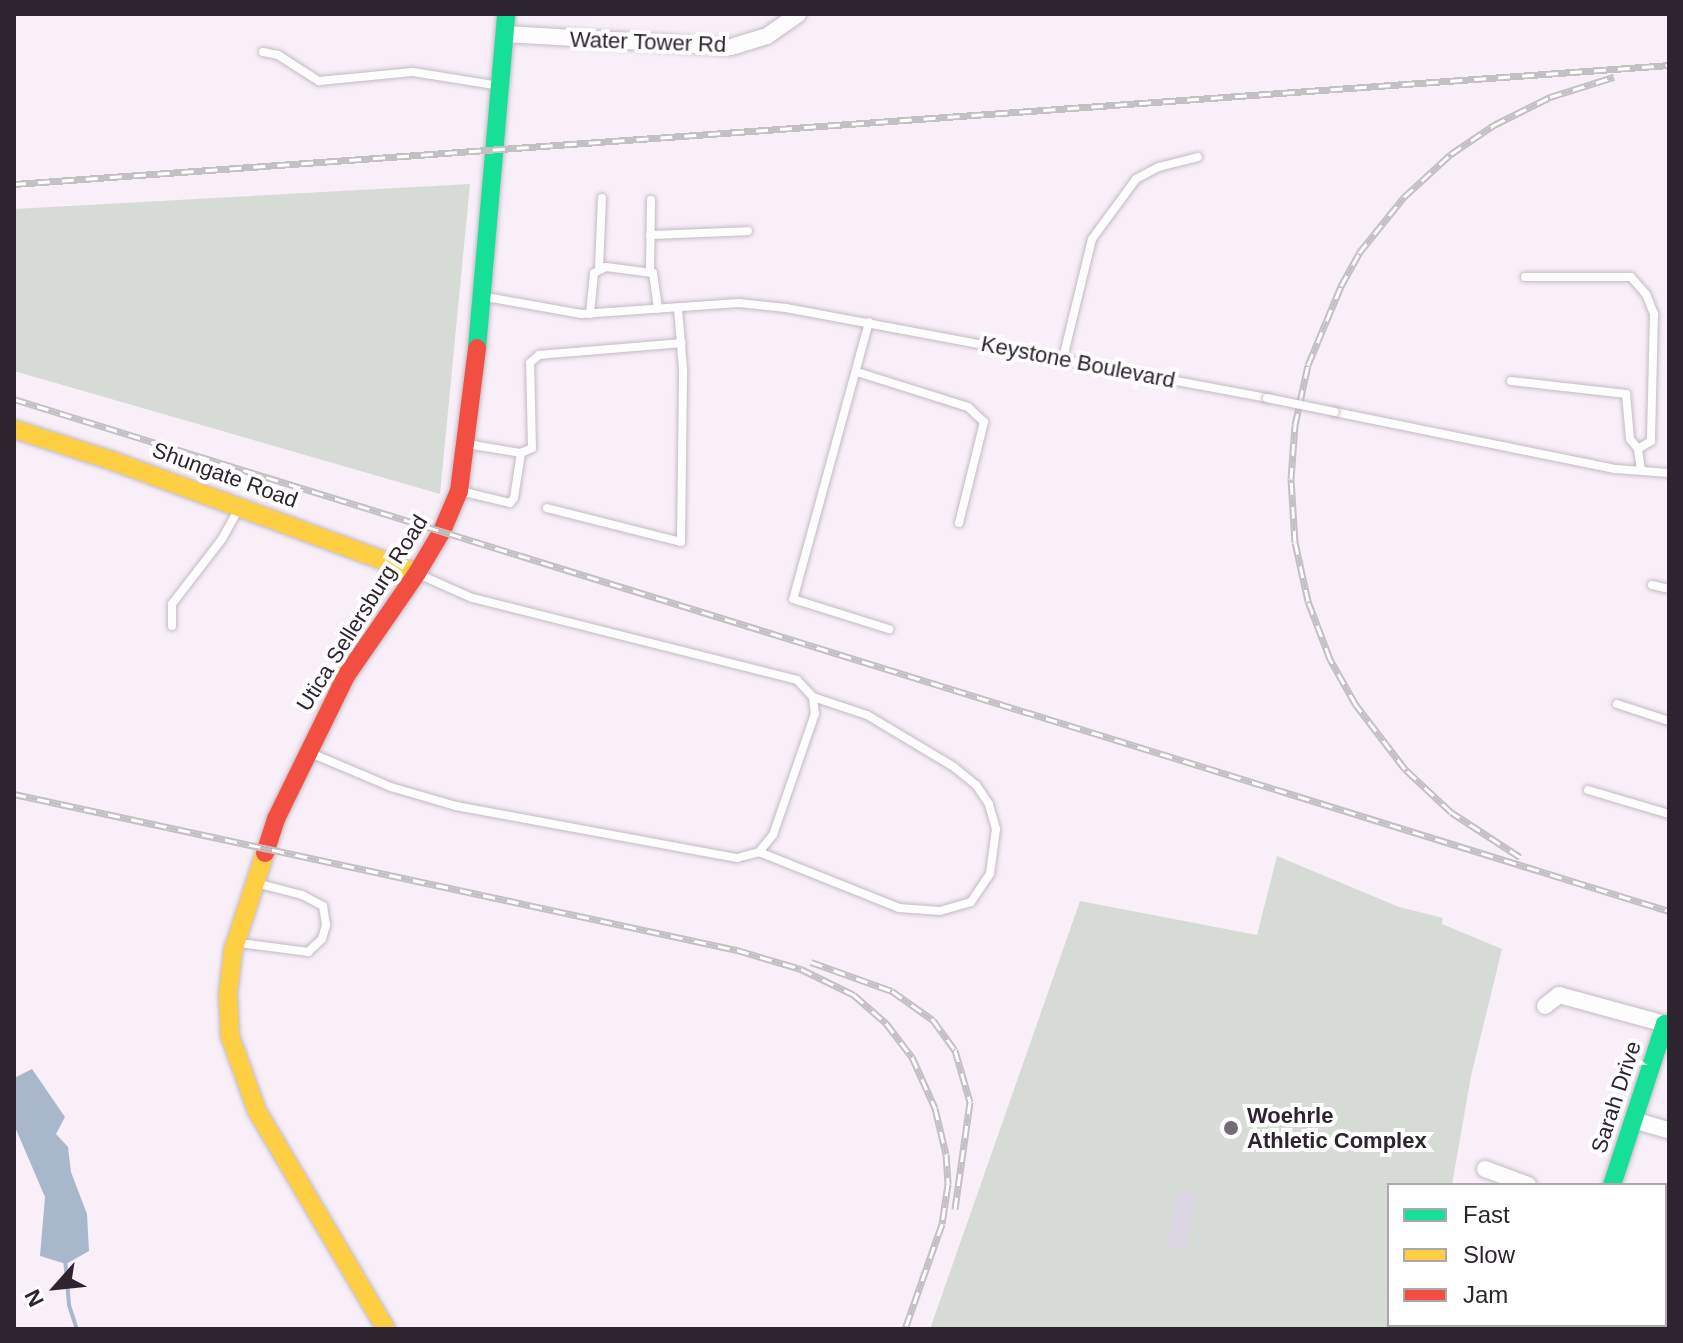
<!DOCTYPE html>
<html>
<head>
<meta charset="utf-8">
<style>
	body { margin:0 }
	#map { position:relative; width:1683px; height:1343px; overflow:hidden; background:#f8eff9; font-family:Arial,sans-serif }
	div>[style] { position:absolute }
	.green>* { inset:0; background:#d6dcd5 }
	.water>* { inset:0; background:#a9b7cb }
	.stream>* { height:4px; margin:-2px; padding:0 2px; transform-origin:2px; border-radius:2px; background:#a9b7cb }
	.building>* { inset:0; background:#ddd7e3; transform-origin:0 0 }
	.roads { filter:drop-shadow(0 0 2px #c3bac4) drop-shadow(0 0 2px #c3bac4) }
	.lane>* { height:8px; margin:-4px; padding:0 4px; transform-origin:4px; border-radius:4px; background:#fefdfe }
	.street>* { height:16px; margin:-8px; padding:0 8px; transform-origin:8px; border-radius:8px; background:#fefdfe }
	.fast>* { height:18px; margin:-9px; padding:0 9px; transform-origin:9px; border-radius:9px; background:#16e098 }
	.slow>* { height:18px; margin:-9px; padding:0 9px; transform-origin:9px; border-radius:9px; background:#ffcf43 }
	.jam>* { height:18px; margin:-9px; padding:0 9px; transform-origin:9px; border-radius:9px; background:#f24e42 }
	.rail>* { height:7px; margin-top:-3.5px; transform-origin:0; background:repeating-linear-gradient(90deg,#fff 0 12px,#c3c0c3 0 24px); box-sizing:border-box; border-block:2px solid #c3c0c3 }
	.bridges { filter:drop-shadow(0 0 2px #c3bac4) drop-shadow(0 0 2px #c3bac4) }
	.lane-bridge>* { height:8px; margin:-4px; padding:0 4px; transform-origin:4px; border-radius:4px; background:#fefdfe }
	.dots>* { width:22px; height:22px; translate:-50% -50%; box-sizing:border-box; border:4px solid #fff; border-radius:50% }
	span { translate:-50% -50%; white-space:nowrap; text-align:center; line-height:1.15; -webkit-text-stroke:8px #fff; paint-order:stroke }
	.street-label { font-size:22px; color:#2d242f }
	.poi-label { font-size:22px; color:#2d242f; font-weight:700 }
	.left { translate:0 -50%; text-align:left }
	.frame { position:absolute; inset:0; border:16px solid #2d242f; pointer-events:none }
	.legend { position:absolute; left:1387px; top:1183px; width:280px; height:144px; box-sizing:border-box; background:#fff; border:2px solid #aba7ac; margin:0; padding:10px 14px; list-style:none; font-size:24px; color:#2d242f }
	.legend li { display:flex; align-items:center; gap:16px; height:40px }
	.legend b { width:40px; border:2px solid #aba7ac }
	.north { position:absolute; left:16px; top:1247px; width:80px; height:80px; -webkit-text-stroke:6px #fff; paint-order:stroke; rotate:243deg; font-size:22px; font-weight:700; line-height:32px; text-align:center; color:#2d242f }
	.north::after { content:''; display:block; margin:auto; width:28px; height:36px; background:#2d242f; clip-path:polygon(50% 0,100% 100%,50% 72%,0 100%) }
</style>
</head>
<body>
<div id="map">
	<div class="green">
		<i style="clip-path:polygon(470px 184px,440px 494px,14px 371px,14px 209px)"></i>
		<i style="clip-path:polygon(1277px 856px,1399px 907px,1443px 918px,1442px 924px,1502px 949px,1471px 1076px,1452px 1185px,1389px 1185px,1389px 1325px,1422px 1325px,1421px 1329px,930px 1329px,1080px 901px,1257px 935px)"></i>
	</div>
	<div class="water">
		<i style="clip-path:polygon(32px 1069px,65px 1117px,56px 1134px,68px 1147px,71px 1172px,87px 1214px,89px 1251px,66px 1264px,40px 1256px,45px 1197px,15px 1127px,14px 1078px)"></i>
	</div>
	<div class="stream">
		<i style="left:65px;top:1258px;width:47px;rotate:85.1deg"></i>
		<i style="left:69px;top:1305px;width:25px;rotate:72deg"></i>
	</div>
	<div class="building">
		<i style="left:1177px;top:1189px;width:20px;height:58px;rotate:11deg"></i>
	</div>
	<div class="roads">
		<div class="lane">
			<i style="left:263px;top:52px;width:15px;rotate:11deg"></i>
			<i style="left:278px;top:55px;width:49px;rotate:32.4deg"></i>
			<i style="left:319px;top:81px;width:94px;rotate:-5.5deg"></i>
			<i style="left:413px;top:72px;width:87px;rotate:9.2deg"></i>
			<i style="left:650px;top:235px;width:98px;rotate:-2.3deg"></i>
			<i style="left:599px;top:269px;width:71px;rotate:-87.6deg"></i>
			<i style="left:650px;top:272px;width:72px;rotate:-89.2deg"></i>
			<i style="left:1525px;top:277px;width:106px"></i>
			<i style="left:1631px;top:277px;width:23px;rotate:49deg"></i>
			<i style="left:1646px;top:294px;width:22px;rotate:68deg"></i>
			<i style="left:1654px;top:314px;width:127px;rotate:91.4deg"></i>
			<i style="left:1651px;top:441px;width:15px;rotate:148deg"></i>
			<i style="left:1638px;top:449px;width:22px;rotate:82deg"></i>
			<i style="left:486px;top:297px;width:97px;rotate:10.1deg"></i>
			<i style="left:581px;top:314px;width:158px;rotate:-4deg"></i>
			<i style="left:739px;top:303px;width:47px;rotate:6.1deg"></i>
			<i style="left:786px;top:308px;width:489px;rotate:10.6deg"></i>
			<i style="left:590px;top:314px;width:41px;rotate:-84.4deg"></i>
			<i style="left:594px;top:273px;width:13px;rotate:-27deg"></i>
			<i style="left:606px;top:267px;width:47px;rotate:7.3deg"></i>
			<i style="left:653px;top:273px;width:36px;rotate:82deg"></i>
			<i style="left:869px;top:322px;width:287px;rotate:105.3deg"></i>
			<i style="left:793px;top:599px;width:101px;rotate:17.4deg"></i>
			<i style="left:1063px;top:358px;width:122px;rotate:-76.3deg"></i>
			<i style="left:1092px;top:239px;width:74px;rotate:-53.7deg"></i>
			<i style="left:1136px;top:179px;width:26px;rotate:-28deg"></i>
			<i style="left:1159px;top:167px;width:40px;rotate:-14.4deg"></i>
			<i style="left:857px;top:372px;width:116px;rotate:17.5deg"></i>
			<i style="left:968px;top:407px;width:22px;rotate:43deg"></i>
			<i style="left:984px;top:422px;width:104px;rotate:103.9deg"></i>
			<i style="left:1511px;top:381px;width:116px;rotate:6.4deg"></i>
			<i style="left:1626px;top:394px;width:45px;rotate:84.9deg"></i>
			<i style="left:1630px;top:439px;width:13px;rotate:51deg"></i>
			<i style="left:1335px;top:412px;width:287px;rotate:11.5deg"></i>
			<i style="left:1616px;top:469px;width:53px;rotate:4.3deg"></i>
			<i style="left:467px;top:444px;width:55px;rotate:9.5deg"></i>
			<i style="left:521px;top:453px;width:12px;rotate:-24deg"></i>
			<i style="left:532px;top:448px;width:85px;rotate:-91.3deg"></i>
			<i style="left:530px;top:363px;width:12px;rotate:-42deg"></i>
			<i style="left:539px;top:355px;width:143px;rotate:-4.8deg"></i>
			<i style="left:460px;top:491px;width:51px;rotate:13.5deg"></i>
			<i style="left:510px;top:503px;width:6px;rotate:-51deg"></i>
			<i style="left:514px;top:498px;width:46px;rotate:-81.2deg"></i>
			<i style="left:547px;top:508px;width:138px;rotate:14.2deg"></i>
			<i style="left:681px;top:542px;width:173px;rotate:-89.3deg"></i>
			<i style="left:683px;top:369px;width:61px;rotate:-94.7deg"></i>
			<i style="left:1652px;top:585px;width:17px;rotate:13deg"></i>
			<i style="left:172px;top:626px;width:22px;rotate:-90deg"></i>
			<i style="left:172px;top:604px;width:82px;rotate:-52.4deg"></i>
			<i style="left:222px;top:539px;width:33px;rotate:-61deg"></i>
			<i style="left:1617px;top:704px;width:55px;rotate:18.1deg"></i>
			<i style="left:313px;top:754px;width:85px;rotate:22.9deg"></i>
			<i style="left:391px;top:787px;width:68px;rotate:16.3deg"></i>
			<i style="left:456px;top:806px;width:286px;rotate:10.5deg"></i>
			<i style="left:737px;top:858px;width:23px;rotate:-15deg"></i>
			<i style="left:759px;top:852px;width:22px;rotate:-51deg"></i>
			<i style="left:773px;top:835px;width:128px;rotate:-70.9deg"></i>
			<i style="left:815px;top:714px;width:17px;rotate:-97deg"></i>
			<i style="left:813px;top:697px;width:23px;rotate:-133deg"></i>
			<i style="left:797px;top:680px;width:335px;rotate:-165.8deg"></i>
			<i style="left:472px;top:598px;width:59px;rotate:-156deg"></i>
			<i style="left:1588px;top:790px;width:84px;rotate:16.5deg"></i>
			<i style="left:759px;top:852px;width:151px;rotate:21.8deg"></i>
			<i style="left:899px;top:908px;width:41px;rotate:4.2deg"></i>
			<i style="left:940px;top:911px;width:32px;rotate:-16deg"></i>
			<i style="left:971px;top:902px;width:34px;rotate:-56deg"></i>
			<i style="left:990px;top:874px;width:45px;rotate:-82.4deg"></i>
			<i style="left:996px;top:829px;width:26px;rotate:-106deg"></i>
			<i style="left:989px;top:804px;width:23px;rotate:-124deg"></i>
			<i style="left:976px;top:785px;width:28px;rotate:-141deg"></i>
			<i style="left:954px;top:767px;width:101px;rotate:-149.1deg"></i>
			<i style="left:867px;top:715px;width:57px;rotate:-161.6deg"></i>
			<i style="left:240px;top:943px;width:69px;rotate:7.5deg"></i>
			<i style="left:308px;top:952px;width:19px;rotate:-43deg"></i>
			<i style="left:322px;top:939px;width:15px;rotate:-74deg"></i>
			<i style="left:326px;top:925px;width:19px;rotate:-99deg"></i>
			<i style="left:323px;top:906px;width:24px;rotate:-152deg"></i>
			<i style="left:302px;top:895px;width:43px;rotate:-165.3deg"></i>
		</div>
		<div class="street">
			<i style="left:505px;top:34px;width:226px;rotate:3.3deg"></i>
			<i style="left:731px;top:47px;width:38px;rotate:-17deg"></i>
			<i style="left:767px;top:36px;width:38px;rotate:-35deg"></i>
			<i style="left:1545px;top:1006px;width:18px;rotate:-38deg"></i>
			<i style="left:1559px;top:995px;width:110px;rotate:15.3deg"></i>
			<i style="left:1633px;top:1120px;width:37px;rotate:16deg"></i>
			<i style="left:1485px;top:1169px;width:46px;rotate:20.4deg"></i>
			<i style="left:1566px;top:1329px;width:4px;rotate:-76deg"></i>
		</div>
		<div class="fast">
			<i style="left:477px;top:348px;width:335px;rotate:-85deg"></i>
			<i style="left:1612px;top:1185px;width:169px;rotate:-71.8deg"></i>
			<i style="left:1665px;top:1024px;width:4px;rotate:14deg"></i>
		</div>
		<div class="slow">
			<i style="left:14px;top:429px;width:104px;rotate:17.9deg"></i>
			<i style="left:113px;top:461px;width:324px;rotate:20.2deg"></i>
			<i style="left:265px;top:853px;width:103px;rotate:108.1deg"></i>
			<i style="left:233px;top:951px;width:43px;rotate:96.6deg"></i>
			<i style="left:228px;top:994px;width:42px;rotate:87.3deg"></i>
			<i style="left:230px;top:1036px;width:80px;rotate:70.2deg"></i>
			<i style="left:257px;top:1111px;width:253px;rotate:59.4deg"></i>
		</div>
		<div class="jam">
			<i style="left:265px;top:853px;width:36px;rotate:-72deg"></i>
			<i style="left:276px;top:819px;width:159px;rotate:-63.9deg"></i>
			<i style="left:346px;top:676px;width:125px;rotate:-55.4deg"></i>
			<i style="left:417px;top:573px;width:49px;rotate:-59.2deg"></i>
			<i style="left:442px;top:531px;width:43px;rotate:-67deg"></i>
			<i style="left:459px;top:491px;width:144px;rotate:-82.8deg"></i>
		</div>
	</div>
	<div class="rail">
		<i style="left:14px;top:184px;width:1659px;rotate:-4.11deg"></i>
		<i style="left:14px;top:399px;width:1732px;rotate:17.19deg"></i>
		<i style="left:14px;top:794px;width:740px;rotate:12.18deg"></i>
		<i style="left:737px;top:950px;width:67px;rotate:16.5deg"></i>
		<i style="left:801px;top:969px;width:59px;rotate:26.1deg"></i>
		<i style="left:854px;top:995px;width:43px;rotate:41.2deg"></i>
		<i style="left:886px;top:1023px;width:43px;rotate:52.6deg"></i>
		<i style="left:912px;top:1057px;width:56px;rotate:65.7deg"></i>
		<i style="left:935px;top:1108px;width:47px;rotate:76.6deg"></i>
		<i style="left:946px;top:1154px;width:30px;rotate:86deg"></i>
		<i style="left:948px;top:1184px;width:40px;rotate:98.5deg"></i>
		<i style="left:942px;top:1224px;width:111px;rotate:109.4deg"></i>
		<i style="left:1520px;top:857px;width:82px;rotate:-146.9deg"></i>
		<i style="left:1451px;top:812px;width:63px;rotate:-136.9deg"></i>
		<i style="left:1405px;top:769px;width:81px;rotate:-127.4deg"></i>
		<i style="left:1356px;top:705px;width:53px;rotate:-119.5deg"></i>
		<i style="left:1330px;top:659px;width:62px;rotate:-110.8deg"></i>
		<i style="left:1308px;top:601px;width:60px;rotate:-102.4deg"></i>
		<i style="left:1295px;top:542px;width:63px;rotate:-93.6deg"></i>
		<i style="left:1291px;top:479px;width:54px;rotate:-85.8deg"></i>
		<i style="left:1295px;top:425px;width:61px;rotate:-77.8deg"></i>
		<i style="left:1308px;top:365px;width:86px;rotate:-67.3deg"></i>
		<i style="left:1341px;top:286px;width:38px;rotate:-61deg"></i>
		<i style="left:1359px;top:253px;width:72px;rotate:-51.2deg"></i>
		<i style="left:1404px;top:197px;width:64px;rotate:-42.5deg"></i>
		<i style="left:1451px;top:154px;width:52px;rotate:-34deg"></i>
		<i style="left:1494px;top:125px;width:63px;rotate:-26.6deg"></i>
		<i style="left:1550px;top:97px;width:67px;rotate:-17.4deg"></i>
		<i style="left:811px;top:962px;width:86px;rotate:19.7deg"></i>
		<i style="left:892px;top:991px;width:50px;rotate:35.3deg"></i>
		<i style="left:933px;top:1020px;width:37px;rotate:54deg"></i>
		<i style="left:955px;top:1050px;width:54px;rotate:73.9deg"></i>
		<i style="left:970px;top:1102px;width:108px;rotate:98deg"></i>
	</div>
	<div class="bridges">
		<div class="lane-bridge">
			<i style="left:1267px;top:398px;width:69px;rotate:11.6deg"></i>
		</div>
	</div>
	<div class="dots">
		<i style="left:1231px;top:1128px;background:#746b76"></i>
	</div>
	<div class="street-label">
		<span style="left:648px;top:42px;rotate:2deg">Water Tower Rd</span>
		<span style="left:1078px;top:362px;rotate:11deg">Keystone Boulevard</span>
		<span style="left:225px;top:475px;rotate:20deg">Shungate Road</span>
		<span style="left:362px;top:613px;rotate:-58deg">Utica Sellersburg Road</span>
		<span style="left:1616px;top:1097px;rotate:-72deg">Sarah Drive</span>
	</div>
	<div class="poi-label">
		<span class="left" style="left:1247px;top:1128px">Woehrle<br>Athletic Complex</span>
	</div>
	<div class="frame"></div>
	<ul class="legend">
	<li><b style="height:10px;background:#16e098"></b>Fast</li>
	<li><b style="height:10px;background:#ffcf43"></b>Slow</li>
	<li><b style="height:10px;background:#f24e42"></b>Jam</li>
	</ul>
	<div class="north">N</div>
</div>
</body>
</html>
